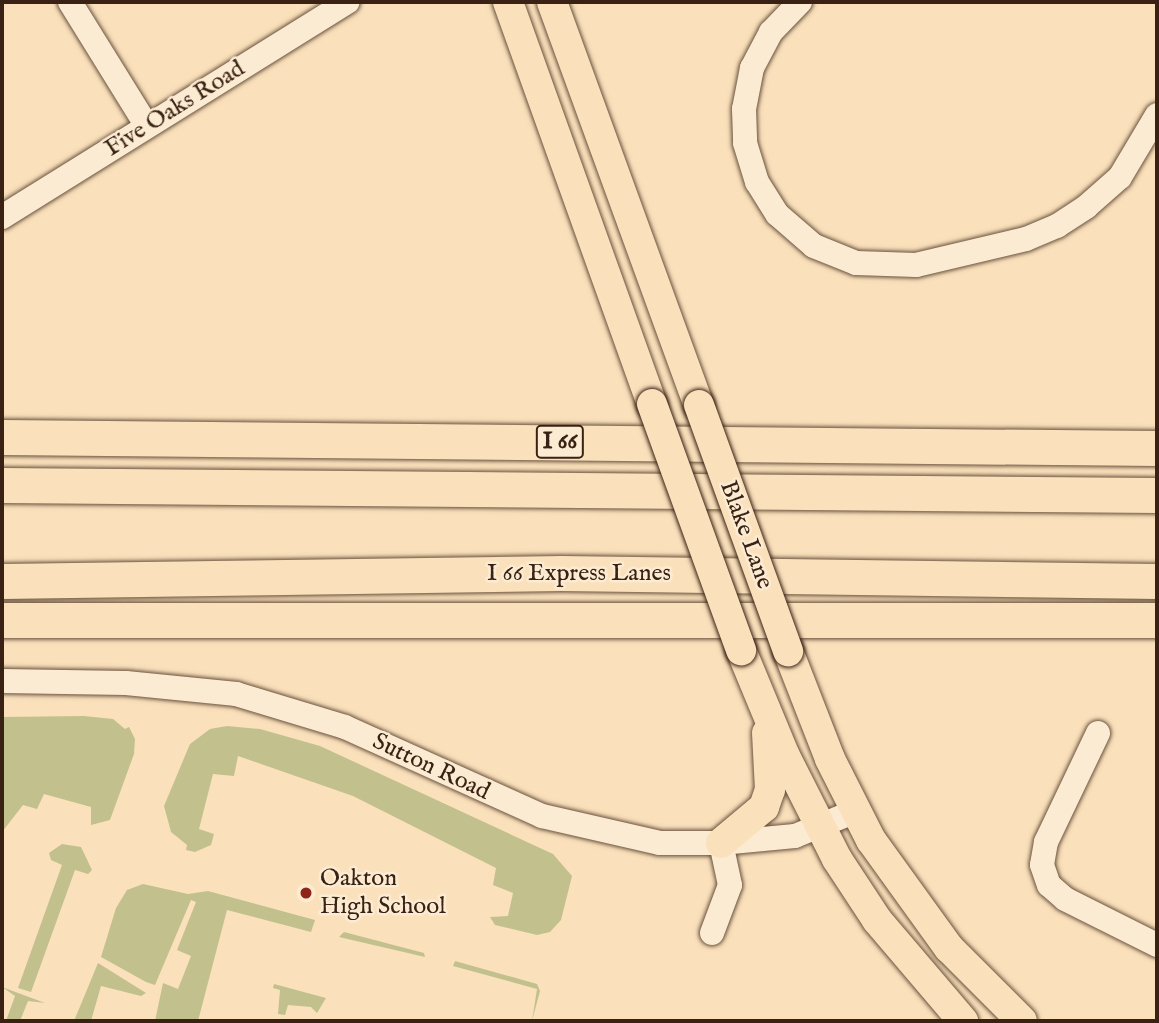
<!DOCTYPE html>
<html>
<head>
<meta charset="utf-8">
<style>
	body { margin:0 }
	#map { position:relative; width:1159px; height:1023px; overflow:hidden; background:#fae0bb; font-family:"IM FELL English",serif }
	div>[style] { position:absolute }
	.green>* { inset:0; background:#c2c18d }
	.roads { filter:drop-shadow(0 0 2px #69523d) drop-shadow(0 0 2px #69523d) }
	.minor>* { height:24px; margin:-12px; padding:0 12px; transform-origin:12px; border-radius:12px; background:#fcebd3 }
	.major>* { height:30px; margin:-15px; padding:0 15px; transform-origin:15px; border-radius:15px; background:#fae0bb }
	.highway>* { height:35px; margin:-17.5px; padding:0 17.5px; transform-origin:17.5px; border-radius:17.5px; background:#fae0bb }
	.bridges { filter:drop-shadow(0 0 2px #392213) drop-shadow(0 0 2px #392213) }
	.major-bridge>* { height:30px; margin:-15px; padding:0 15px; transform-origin:15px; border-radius:15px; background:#fae0bb }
	.dots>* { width:19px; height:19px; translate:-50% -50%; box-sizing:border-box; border:4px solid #fcebd3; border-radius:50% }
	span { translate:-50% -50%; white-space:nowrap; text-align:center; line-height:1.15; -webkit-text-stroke:5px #fcebd3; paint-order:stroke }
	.shield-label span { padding:2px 5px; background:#fcebd3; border:2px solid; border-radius:5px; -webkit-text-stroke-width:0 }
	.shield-label { font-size:23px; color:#392213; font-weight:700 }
	.street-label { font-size:24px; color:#392213 }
	.poi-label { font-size:24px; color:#392213 }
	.left { translate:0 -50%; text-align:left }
	.frame { position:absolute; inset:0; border:4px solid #392213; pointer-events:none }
</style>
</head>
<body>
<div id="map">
	<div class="green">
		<i style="clip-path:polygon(84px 716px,113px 719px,125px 729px,129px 727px,135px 739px,134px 754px,110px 820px,91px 825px,91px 807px,44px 794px,37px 809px,23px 805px,2px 832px,2px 717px)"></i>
		<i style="clip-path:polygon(227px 726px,260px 729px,320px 746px,553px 854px,572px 876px,561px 920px,550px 932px,537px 935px,495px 925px,490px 917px,508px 916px,513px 893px,493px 885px,496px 868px,353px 796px,238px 756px,234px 776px,213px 774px,199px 829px,214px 834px,211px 845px,195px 852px,186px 850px,187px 845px,171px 832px,164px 806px,190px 744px,210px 729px)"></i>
		<i style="clip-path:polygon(62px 844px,81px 847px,92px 870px,88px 874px,75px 870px,31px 992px,18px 988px,62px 865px,51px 860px,49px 853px)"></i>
		<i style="clip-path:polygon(143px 884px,188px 894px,208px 891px,315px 920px,311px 932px,227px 910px,198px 1021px,155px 1021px,163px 983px,178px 989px,191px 956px,177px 950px,196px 902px,191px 900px,155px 985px,146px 982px,101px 957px,116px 908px,127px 890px)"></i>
		<i style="clip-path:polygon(344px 932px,424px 953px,425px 957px,339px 937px)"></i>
		<i style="clip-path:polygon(455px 961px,537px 984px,540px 991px,532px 1021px,537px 989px,453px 966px)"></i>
		<i style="clip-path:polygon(98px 963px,146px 993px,141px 996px,101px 986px,91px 1021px,74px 1021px)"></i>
		<i style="clip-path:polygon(274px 984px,326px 998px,317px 1013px,311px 1007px,288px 1005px,285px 1015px,278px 1014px,280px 990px,273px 988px)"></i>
		<i style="clip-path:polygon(2px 987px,45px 1003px,28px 1001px,20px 1021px,6px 1021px,15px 996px)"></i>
	</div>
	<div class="roads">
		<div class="minor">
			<i style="left:70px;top:2px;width:146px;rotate:58.2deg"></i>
			<i style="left:800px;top:2px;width:42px;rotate:134deg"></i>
			<i style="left:771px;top:32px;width:41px;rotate:117.8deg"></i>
			<i style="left:752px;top:68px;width:42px;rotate:101deg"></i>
			<i style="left:744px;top:109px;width:34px;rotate:88deg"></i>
			<i style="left:745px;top:143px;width:41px;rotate:72.9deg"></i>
			<i style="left:757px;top:182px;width:38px;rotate:58deg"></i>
			<i style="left:777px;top:214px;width:49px;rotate:40.9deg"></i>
			<i style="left:814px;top:246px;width:45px;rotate:22deg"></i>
			<i style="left:856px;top:263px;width:60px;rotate:1.9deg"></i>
			<i style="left:916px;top:265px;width:113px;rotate:-13.3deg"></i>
			<i style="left:1026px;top:239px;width:34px;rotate:-23deg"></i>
			<i style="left:1057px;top:226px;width:35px;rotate:-33deg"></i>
			<i style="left:1086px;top:207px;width:45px;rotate:-41.4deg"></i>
			<i style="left:1120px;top:177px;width:72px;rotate:-59.2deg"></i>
			<i style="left:2px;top:217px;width:407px;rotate:-31.9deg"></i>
			<i style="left:2px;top:681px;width:124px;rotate:0.9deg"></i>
			<i style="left:126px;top:683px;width:111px;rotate:5.7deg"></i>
			<i style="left:236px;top:694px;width:114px;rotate:16.8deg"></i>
			<i style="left:345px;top:727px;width:216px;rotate:24.3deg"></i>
			<i style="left:542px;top:816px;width:121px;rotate:12.9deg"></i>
			<i style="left:660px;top:843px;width:61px"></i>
			<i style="left:721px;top:843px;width:74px;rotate:-5.4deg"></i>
			<i style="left:795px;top:836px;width:66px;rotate:-22.3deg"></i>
			<i style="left:1098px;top:733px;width:121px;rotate:115.5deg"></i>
			<i style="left:1046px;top:842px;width:23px;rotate:100deg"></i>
			<i style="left:1042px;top:865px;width:21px;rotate:71deg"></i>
			<i style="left:1049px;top:885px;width:21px;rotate:41deg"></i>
			<i style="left:1065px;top:899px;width:103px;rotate:26.6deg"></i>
			<i style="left:712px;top:933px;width:51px;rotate:-69.4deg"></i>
			<i style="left:730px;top:885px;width:43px;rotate:-102.1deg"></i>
		</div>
		<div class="major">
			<i style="left:508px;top:2px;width:427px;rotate:70.3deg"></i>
			<i style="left:552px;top:2px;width:429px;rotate:70deg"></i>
			<i style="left:741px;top:650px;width:115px;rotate:67.5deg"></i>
			<i style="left:785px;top:756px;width:115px;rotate:63.2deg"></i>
			<i style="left:837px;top:859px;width:73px;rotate:56.7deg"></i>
			<i style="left:877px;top:920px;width:133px;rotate:49.6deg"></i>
			<i style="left:788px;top:651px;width:116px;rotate:68.7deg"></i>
			<i style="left:830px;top:759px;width:91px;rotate:63.2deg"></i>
			<i style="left:871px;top:840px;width:133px;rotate:54.2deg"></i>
			<i style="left:949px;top:948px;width:103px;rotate:45deg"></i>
			<i style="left:721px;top:843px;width:56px;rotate:-39.9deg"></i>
			<i style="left:764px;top:807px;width:18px;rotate:-71deg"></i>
			<i style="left:770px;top:790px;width:57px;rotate:-93deg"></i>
		</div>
		<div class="highway">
			<i style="left:2px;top:437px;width:1155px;rotate:0.55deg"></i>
			<i style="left:2px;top:485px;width:1155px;rotate:0.5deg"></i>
			<i style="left:2px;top:581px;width:559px;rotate:-0.82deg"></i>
			<i style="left:561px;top:573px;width:596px;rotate:0.77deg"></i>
			<i style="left:2px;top:620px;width:1155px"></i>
		</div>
	</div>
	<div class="bridges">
		<div class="major-bridge">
			<i style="left:652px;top:404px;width:262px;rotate:70.1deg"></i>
			<i style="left:699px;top:405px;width:262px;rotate:70.1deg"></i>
		</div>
	</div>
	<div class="dots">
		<i style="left:306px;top:893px;background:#8f2418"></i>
	</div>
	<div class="shield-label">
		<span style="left:560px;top:442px">I 66</span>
	</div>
	<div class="street-label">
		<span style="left:175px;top:109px;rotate:-32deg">Five Oaks Road</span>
		<span style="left:746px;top:535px;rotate:70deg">Blake Lane</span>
		<span style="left:579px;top:574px">I 66 Express Lanes</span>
		<span style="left:431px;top:767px;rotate:25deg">Sutton Road</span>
	</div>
	<div class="poi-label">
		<span class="left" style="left:320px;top:893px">Oakton<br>High School</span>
	</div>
	<div class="frame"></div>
</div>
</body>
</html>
